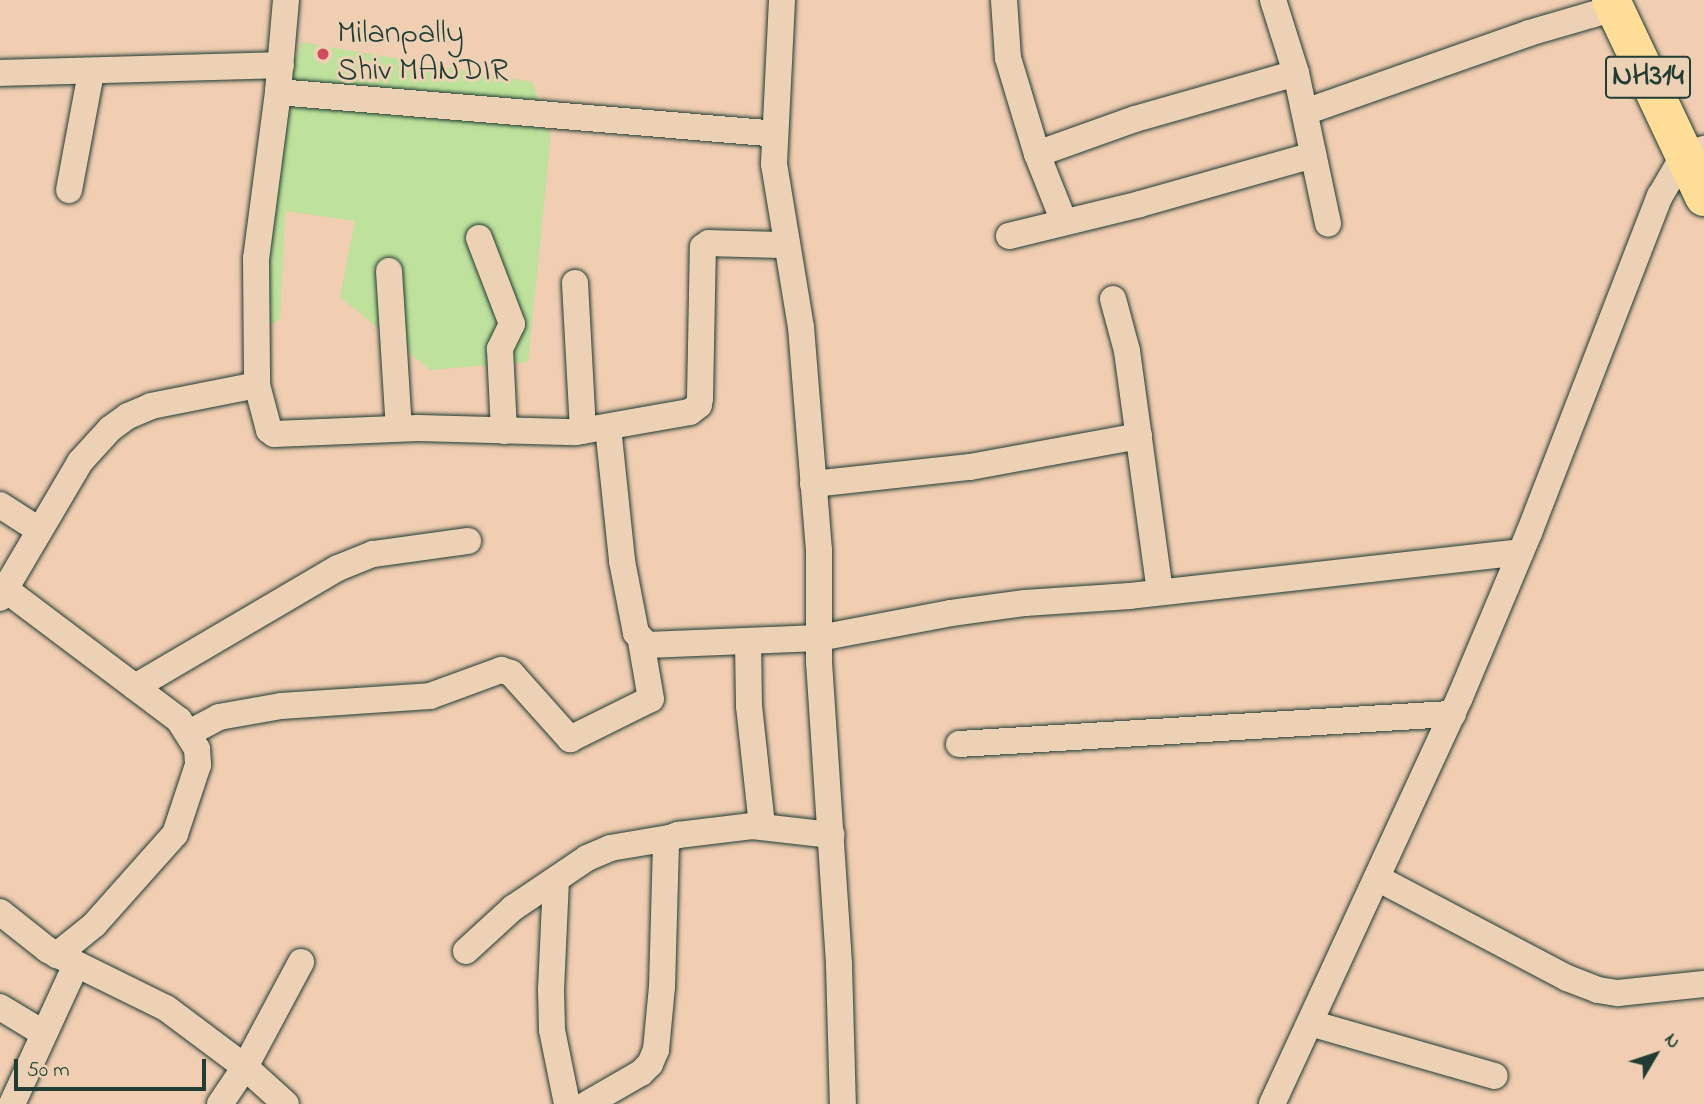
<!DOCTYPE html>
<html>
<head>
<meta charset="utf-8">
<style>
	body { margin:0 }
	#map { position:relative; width:1704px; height:1104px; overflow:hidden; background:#f1cdb1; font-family:"Indie Flower",sans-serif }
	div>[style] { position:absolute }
	.green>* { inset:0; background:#bee19b }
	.roads { filter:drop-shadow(0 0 2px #1f3d34) drop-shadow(0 0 2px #1f3d34) }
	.street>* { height:26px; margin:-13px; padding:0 13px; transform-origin:13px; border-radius:13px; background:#edd1b4 }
	.highway>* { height:38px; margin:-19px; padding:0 19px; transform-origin:19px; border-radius:19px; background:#fedd96 }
	.dots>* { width:19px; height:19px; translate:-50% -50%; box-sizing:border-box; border:4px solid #edd1b4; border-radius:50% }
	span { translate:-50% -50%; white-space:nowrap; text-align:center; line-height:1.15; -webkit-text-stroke:6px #edd1b4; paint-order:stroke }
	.shield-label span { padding:2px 5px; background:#edd1b4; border:2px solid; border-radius:5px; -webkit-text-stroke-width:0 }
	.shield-label { font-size:30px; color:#1f3d34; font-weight:700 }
	.poi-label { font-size:32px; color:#1f3d34 }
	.left { translate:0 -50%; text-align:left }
	.north { position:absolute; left:1620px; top:1020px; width:70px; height:70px; -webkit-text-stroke:5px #edd1b4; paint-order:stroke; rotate:51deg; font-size:19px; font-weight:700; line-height:28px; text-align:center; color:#1f3d34 }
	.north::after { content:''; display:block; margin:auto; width:24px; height:32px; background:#1f3d34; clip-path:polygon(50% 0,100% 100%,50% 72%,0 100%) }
	.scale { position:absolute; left:14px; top:1059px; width:192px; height:32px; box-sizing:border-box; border:4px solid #1f3d34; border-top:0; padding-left:9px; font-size:21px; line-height:24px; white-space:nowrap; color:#1f3d34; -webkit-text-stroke:5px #edd1b4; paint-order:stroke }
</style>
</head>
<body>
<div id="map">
	<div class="green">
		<i style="clip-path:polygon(301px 42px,532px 82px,551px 135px,528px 362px,430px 370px,340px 297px,355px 221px,285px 211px,280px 319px,257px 333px,256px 258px,251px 209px,290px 64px,297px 56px)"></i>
	</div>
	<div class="roads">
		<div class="street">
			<i style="left:286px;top:0;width:92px;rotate:95deg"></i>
			<i style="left:278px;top:92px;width:167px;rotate:97.5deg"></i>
			<i style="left:256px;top:258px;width:127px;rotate:89.5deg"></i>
			<i style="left:257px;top:385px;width:47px;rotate:75.1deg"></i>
			<i style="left:269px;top:430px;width:6px;rotate:39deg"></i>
			<i style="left:274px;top:434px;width:144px;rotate:-2.4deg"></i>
			<i style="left:418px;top:428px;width:158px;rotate:1.5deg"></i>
			<i style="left:576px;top:432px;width:116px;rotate:-10deg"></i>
			<i style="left:690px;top:412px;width:11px;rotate:-38deg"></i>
			<i style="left:699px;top:405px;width:7px;rotate:-82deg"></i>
			<i style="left:700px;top:398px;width:151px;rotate:-88.9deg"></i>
			<i style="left:703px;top:247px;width:7px;rotate:-34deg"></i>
			<i style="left:709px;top:243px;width:78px;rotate:1.5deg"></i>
			<i style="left:782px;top:0;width:164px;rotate:92.8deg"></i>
			<i style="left:774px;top:164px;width:165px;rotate:80.6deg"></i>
			<i style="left:801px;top:327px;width:224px;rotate:85.4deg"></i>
			<i style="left:819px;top:550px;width:112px;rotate:90deg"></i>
			<i style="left:819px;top:662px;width:304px;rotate:86.2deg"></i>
			<i style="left:839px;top:965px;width:139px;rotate:88.4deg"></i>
			<i style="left:1004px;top:0;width:58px;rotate:86.1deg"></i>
			<i style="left:1008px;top:58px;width:100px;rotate:73.2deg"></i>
			<i style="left:1037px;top:154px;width:73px;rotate:68.3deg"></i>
			<i style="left:1273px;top:0;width:77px;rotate:72.5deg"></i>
			<i style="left:1296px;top:73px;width:154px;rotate:78deg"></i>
			<i style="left:0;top:73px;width:281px;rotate:-1.6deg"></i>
			<i style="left:278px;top:92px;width:497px;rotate:4.8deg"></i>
			<i style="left:1305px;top:112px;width:238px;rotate:-19.4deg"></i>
			<i style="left:1529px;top:33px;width:90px;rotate:-16.2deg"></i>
			<i style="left:1037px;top:154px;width:104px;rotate:-19.7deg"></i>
			<i style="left:1135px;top:119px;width:167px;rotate:-15.9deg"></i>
			<i style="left:69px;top:190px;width:120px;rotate:-79.4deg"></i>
			<i style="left:1009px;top:236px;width:135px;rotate:-13.7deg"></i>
			<i style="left:1140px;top:204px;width:180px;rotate:-15.8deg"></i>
			<i style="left:479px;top:238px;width:92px;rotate:69deg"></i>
			<i style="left:512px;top:324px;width:28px;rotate:116deg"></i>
			<i style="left:500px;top:349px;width:82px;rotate:87.2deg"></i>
			<i style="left:389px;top:271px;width:157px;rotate:86.4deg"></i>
			<i style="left:575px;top:283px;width:148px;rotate:86.9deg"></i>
			<i style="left:1113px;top:299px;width:54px;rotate:74.9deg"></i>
			<i style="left:1127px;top:351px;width:243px;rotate:82.2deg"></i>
			<i style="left:608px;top:427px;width:135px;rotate:84deg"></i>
			<i style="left:622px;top:561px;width:73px;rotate:79deg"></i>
			<i style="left:636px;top:633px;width:16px;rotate:47deg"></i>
			<i style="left:647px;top:645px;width:172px;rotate:-2.3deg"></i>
			<i style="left:819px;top:638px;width:134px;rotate:-10.7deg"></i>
			<i style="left:951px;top:613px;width:75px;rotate:-7.7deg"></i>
			<i style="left:1025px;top:603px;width:105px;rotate:-3.8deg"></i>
			<i style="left:1130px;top:596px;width:393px;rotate:-6.4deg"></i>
			<i style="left:813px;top:484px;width:158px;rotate:-6.2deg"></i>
			<i style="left:970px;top:467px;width:172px;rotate:-10.4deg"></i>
			<i style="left:0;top:505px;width:46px;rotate:32.7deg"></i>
			<i style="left:5px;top:589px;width:218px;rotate:37deg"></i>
			<i style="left:179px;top:720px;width:34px;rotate:58deg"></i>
			<i style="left:197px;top:749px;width:16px;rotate:86deg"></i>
			<i style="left:198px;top:765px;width:73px;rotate:108.4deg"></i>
			<i style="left:175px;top:834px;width:122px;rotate:131.7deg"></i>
			<i style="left:94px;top:925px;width:48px;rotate:141deg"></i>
			<i style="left:0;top:598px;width:158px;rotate:-59.5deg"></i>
			<i style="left:80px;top:462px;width:45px;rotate:-47.7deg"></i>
			<i style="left:110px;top:429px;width:22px;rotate:-36deg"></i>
			<i style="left:128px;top:416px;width:25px;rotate:-23deg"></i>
			<i style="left:151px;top:406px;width:108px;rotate:-11.2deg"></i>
			<i style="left:748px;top:641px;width:65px;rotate:89.1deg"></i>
			<i style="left:749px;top:706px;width:121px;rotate:83.8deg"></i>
			<i style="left:135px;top:687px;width:235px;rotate:-30.4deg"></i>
			<i style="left:338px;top:568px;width:38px;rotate:-22deg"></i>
			<i style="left:373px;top:554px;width:96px;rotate:-7.8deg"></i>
			<i style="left:189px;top:733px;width:34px;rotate:-28deg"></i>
			<i style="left:219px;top:717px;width:63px;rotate:-10.1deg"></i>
			<i style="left:281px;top:706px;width:149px;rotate:-3.8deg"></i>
			<i style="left:430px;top:696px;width:76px;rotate:-20.1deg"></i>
			<i style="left:501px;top:670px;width:10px;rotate:17deg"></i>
			<i style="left:511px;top:673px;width:89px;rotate:48.2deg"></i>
			<i style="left:570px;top:739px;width:90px;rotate:-26.3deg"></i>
			<i style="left:651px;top:699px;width:59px;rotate:-99.8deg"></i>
			<i style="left:959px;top:744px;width:495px;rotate:-3.5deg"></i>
			<i style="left:1379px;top:879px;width:212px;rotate:27.8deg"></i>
			<i style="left:1567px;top:978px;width:33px;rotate:21deg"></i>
			<i style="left:1598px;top:990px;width:20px;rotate:9deg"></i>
			<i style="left:1618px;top:993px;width:86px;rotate:-6deg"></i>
			<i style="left:556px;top:880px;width:109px;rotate:92.6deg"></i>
			<i style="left:551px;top:989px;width:41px;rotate:88.6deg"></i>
			<i style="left:552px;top:1030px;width:76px;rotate:78.5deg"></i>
			<i style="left:0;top:912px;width:61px;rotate:38.4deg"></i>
			<i style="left:48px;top:950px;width:131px;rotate:26.2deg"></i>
			<i style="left:166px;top:1008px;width:99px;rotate:36.8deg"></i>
			<i style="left:245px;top:1067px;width:55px;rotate:42.1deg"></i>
			<i style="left:466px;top:951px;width:64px;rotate:-42.5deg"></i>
			<i style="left:513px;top:908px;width:89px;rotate:-34deg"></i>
			<i style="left:587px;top:858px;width:25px;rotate:-23deg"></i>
			<i style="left:610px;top:848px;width:61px;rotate:-9.5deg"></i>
			<i style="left:0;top:1007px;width:50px;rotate:31.2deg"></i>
			<i style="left:1310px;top:1023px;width:192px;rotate:16deg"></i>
			<i style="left:12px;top:1104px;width:153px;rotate:-65.3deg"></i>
			<i style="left:220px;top:1104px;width:45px;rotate:-56deg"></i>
			<i style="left:245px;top:1067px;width:119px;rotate:-61.9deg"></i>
			<i style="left:587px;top:1104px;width:62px;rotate:-29.9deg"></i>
			<i style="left:641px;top:1073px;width:13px;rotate:-45deg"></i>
			<i style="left:650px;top:1064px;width:15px;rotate:-67deg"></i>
			<i style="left:656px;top:1050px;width:63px;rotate:-84.6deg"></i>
			<i style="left:662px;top:987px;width:142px;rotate:-88.4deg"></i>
			<i style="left:666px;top:845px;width:8px;rotate:-60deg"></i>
			<i style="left:670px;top:838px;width:9px;rotate:-21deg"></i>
			<i style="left:678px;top:835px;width:75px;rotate:-6.9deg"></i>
			<i style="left:752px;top:826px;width:80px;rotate:6.5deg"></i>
			<i style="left:1272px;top:1104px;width:448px;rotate:-65.2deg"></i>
			<i style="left:1460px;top:697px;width:178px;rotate:-67.2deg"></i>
			<i style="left:1529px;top:533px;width:362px;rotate:-68.8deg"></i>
			<i style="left:1660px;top:196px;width:48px;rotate:-59.7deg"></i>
			<i style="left:1684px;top:155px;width:21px;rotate:-17deg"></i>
		</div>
		<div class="highway">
			<i style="left:1611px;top:0;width:218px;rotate:64.7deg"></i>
		</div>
	</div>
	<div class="dots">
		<i style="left:323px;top:54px;background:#d1495b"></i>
	</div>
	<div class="shield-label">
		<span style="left:1648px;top:77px">NH314</span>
	</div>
	<div class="poi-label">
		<span class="left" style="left:337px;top:54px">Milanpally<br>Shiv MANDIR</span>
	</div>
	<div class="north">N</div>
	<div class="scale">50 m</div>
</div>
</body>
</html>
